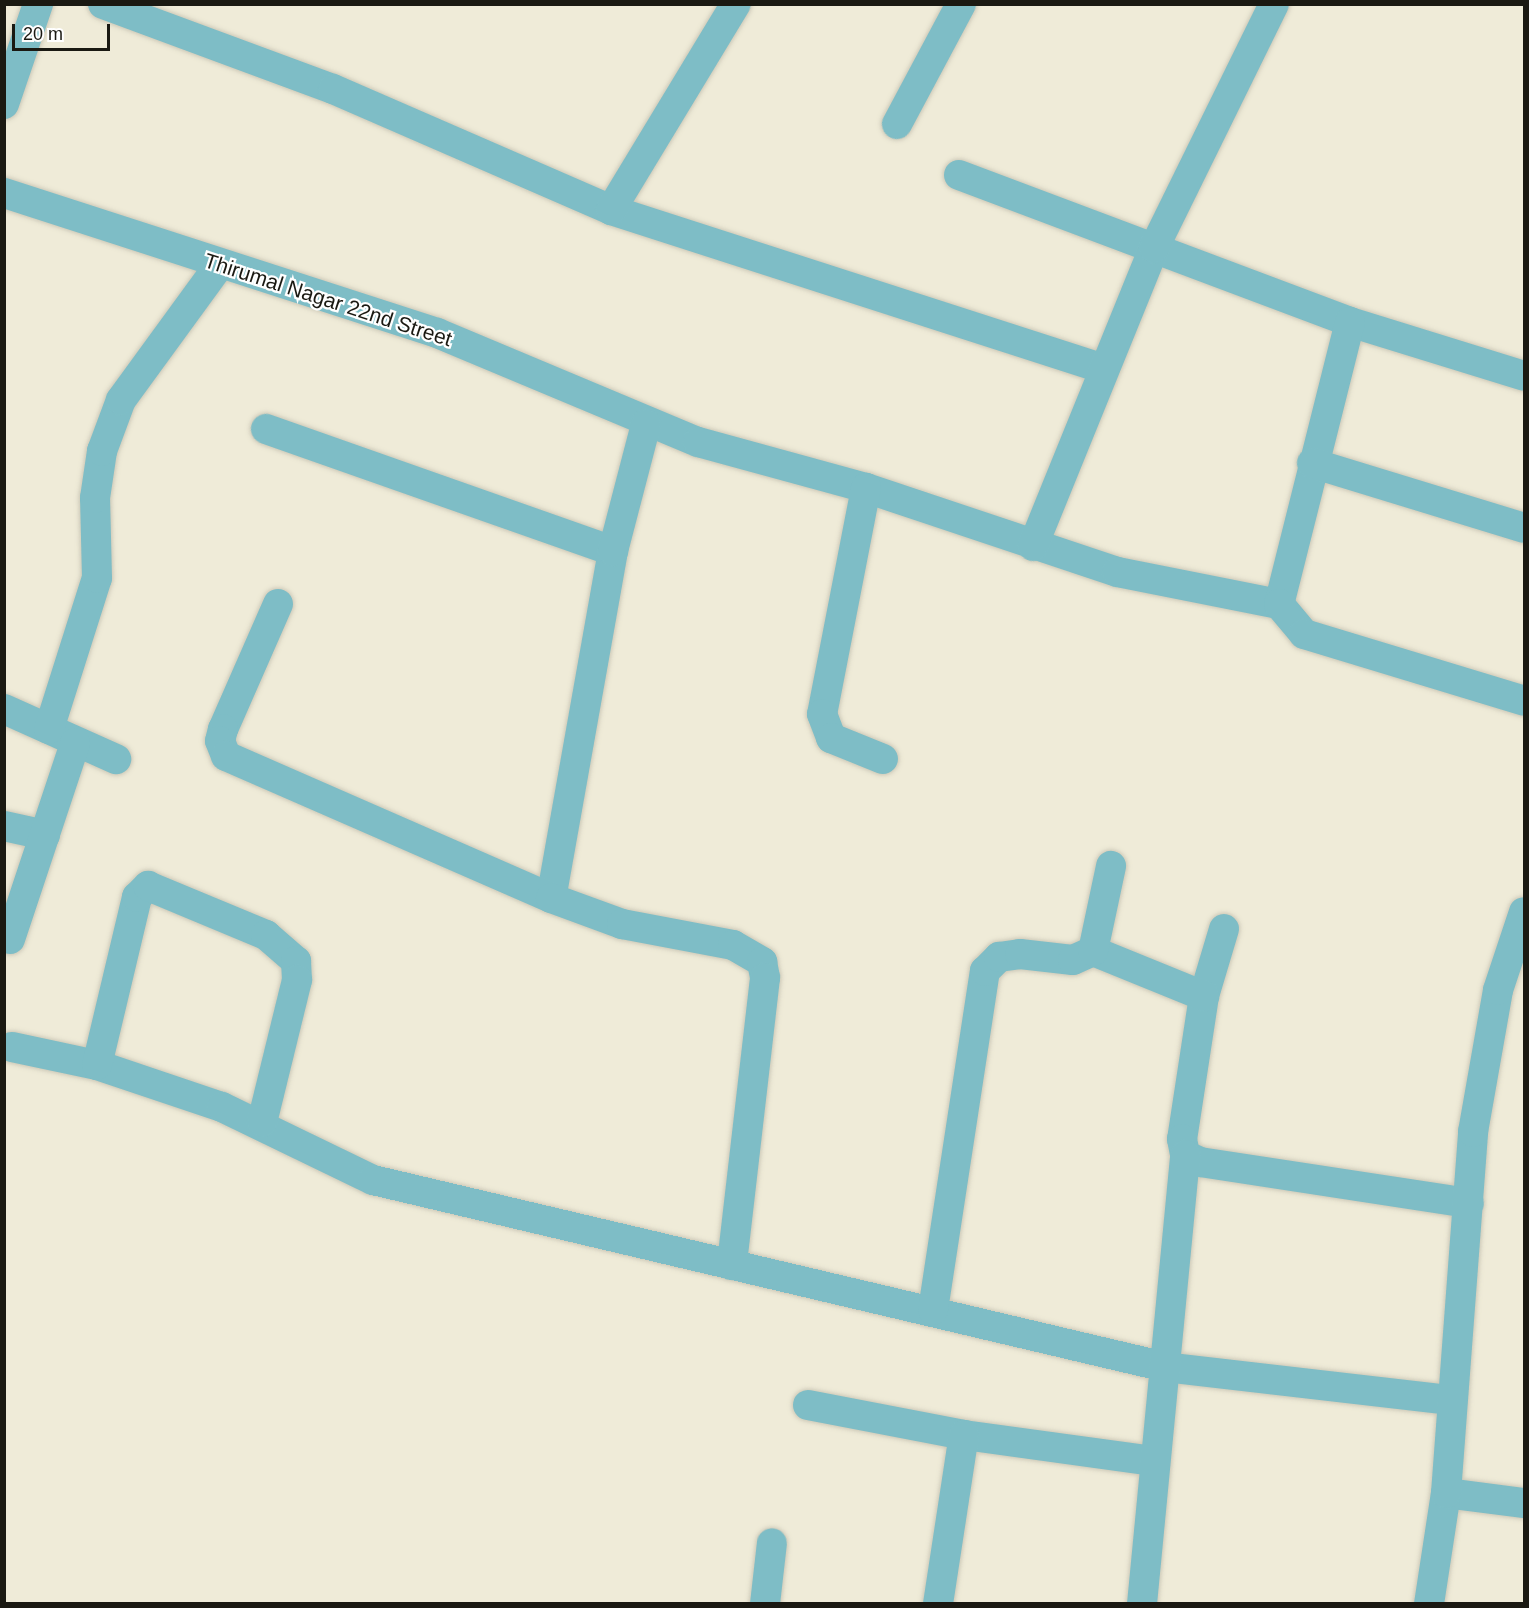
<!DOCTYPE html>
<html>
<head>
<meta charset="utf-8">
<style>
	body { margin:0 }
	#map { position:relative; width:1529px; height:1608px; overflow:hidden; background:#efebd8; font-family:Helvetica,sans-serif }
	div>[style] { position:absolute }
	.roads { filter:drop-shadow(0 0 2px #cdc9b8) drop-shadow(0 0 2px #cdc9b8) }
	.minor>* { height:30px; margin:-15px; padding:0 15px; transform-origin:15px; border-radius:15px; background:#7ebdc6 }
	span { translate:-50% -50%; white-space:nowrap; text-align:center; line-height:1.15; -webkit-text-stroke:4.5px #fff; paint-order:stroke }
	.street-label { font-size:21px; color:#1a1912 }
	.frame { position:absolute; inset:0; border:6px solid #1a1912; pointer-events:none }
	.scale { position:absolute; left:12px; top:24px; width:98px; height:27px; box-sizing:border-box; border:3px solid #1a1912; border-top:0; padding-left:8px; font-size:18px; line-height:21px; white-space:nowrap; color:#1a1912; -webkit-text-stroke:4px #fff; paint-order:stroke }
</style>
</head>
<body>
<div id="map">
	<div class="roads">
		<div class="minor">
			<i style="left:103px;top:4px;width:245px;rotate:20.3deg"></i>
			<i style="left:333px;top:89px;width:303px;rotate:23.5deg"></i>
			<i style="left:611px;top:210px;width:515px;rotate:17.87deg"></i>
			<i style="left:4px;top:104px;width:106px;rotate:-71.2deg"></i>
			<i style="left:897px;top:124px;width:136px;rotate:-61.9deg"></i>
			<i style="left:959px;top:175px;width:418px;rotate:20.6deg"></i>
			<i style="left:1350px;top:322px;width:182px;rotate:17.2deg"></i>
			<i style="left:4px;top:193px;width:455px;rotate:17.9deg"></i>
			<i style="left:437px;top:333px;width:283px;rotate:22.7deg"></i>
			<i style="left:698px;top:442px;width:174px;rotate:15.3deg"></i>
			<i style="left:866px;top:488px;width:265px;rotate:18.5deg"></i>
			<i style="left:1117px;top:572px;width:165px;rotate:11.2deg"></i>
			<i style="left:611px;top:210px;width:241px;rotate:-58.8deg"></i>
			<i style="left:1350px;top:322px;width:291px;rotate:104.1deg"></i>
			<i style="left:1279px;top:604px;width:39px;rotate:50deg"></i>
			<i style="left:1304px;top:634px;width:230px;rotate:16.9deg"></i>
			<i style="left:266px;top:429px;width:368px;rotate:19.4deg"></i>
			<i style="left:613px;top:551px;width:352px;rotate:100.1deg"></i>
			<i style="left:1312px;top:463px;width:222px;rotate:17deg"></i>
			<i style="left:866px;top:488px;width:230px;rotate:101deg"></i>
			<i style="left:822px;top:714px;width:26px;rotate:69deg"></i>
			<i style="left:831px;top:738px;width:56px;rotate:22deg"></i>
			<i style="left:1033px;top:546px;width:322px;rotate:-67.9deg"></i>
			<i style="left:1154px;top:248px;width:272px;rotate:-63.8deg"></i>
			<i style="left:613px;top:551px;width:131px;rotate:-75.4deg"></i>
			<i style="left:278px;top:604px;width:137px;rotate:113.7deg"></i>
			<i style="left:223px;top:729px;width:12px;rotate:104deg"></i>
			<i style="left:220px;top:741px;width:16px;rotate:68deg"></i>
			<i style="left:226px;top:756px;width:355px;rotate:23.6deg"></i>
			<i style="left:551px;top:898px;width:76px;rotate:20.1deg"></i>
			<i style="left:622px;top:924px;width:113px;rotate:10.7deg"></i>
			<i style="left:733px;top:945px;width:34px;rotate:30deg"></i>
			<i style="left:762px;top:962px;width:16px;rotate:79deg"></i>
			<i style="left:765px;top:978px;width:289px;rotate:96.6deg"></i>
			<i style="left:4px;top:709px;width:123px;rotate:24.1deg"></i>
			<i style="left:49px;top:729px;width:158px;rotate:-72.4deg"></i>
			<i style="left:97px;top:578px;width:80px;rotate:-91.4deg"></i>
			<i style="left:95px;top:498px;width:48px;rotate:-81.5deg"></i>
			<i style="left:102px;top:451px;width:54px;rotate:-69.6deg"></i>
			<i style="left:121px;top:400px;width:168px;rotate:-53.9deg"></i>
			<i style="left:4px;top:826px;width:42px;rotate:12.4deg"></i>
			<i style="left:1224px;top:929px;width:70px;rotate:106.6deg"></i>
			<i style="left:1204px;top:996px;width:145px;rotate:98.7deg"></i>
			<i style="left:1182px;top:1139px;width:16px;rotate:79deg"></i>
			<i style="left:1185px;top:1155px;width:17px;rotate:25deg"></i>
			<i style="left:1200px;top:1162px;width:272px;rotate:8.7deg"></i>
			<i style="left:10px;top:939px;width:206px;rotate:-71.6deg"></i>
			<i style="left:1093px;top:951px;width:120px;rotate:22.1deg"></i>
			<i style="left:12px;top:1047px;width:87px;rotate:12deg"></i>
			<i style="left:97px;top:1065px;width:132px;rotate:18.6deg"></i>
			<i style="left:222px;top:1107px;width:168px;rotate:25.8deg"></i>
			<i style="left:373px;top:1180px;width:814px;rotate:13.28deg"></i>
			<i style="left:1165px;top:1367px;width:288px;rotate:6.6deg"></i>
			<i style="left:97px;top:1065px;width:173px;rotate:-76.6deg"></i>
			<i style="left:137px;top:897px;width:16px;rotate:-45deg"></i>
			<i style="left:148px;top:886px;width:128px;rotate:22.6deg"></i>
			<i style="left:266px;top:935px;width:40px;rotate:41deg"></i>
			<i style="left:296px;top:961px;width:19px;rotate:87deg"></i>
			<i style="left:297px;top:980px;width:146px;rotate:103.8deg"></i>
			<i style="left:933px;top:1310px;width:343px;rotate:-81.3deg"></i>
			<i style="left:985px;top:971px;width:20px;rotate:-45deg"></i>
			<i style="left:999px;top:957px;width:21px;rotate:-8deg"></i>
			<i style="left:1020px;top:954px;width:53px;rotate:6.5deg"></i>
			<i style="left:1073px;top:960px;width:22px;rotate:-24deg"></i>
			<i style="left:1093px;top:951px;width:87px;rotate:-78deg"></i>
			<i style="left:808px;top:1405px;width:159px;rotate:10.9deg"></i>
			<i style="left:964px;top:1435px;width:192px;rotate:7.8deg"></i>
			<i style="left:1446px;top:1493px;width:79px;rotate:7.3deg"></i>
			<i style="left:765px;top:1604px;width:61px;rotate:-83.5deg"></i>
			<i style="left:938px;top:1604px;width:171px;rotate:-81.3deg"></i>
			<i style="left:1142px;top:1604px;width:451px;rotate:-84.5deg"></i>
			<i style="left:1429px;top:1604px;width:112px;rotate:-81.3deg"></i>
			<i style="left:1446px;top:1493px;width:362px;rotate:-85.7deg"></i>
			<i style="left:1473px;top:1132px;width:144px;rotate:-80deg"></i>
			<i style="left:1498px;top:990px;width:82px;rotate:-71.6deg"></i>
		</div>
	</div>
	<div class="street-label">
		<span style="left:328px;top:300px;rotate:18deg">Thirumal Nagar 22nd Street</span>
	</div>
	<div class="frame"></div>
	<div class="scale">20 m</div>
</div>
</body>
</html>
